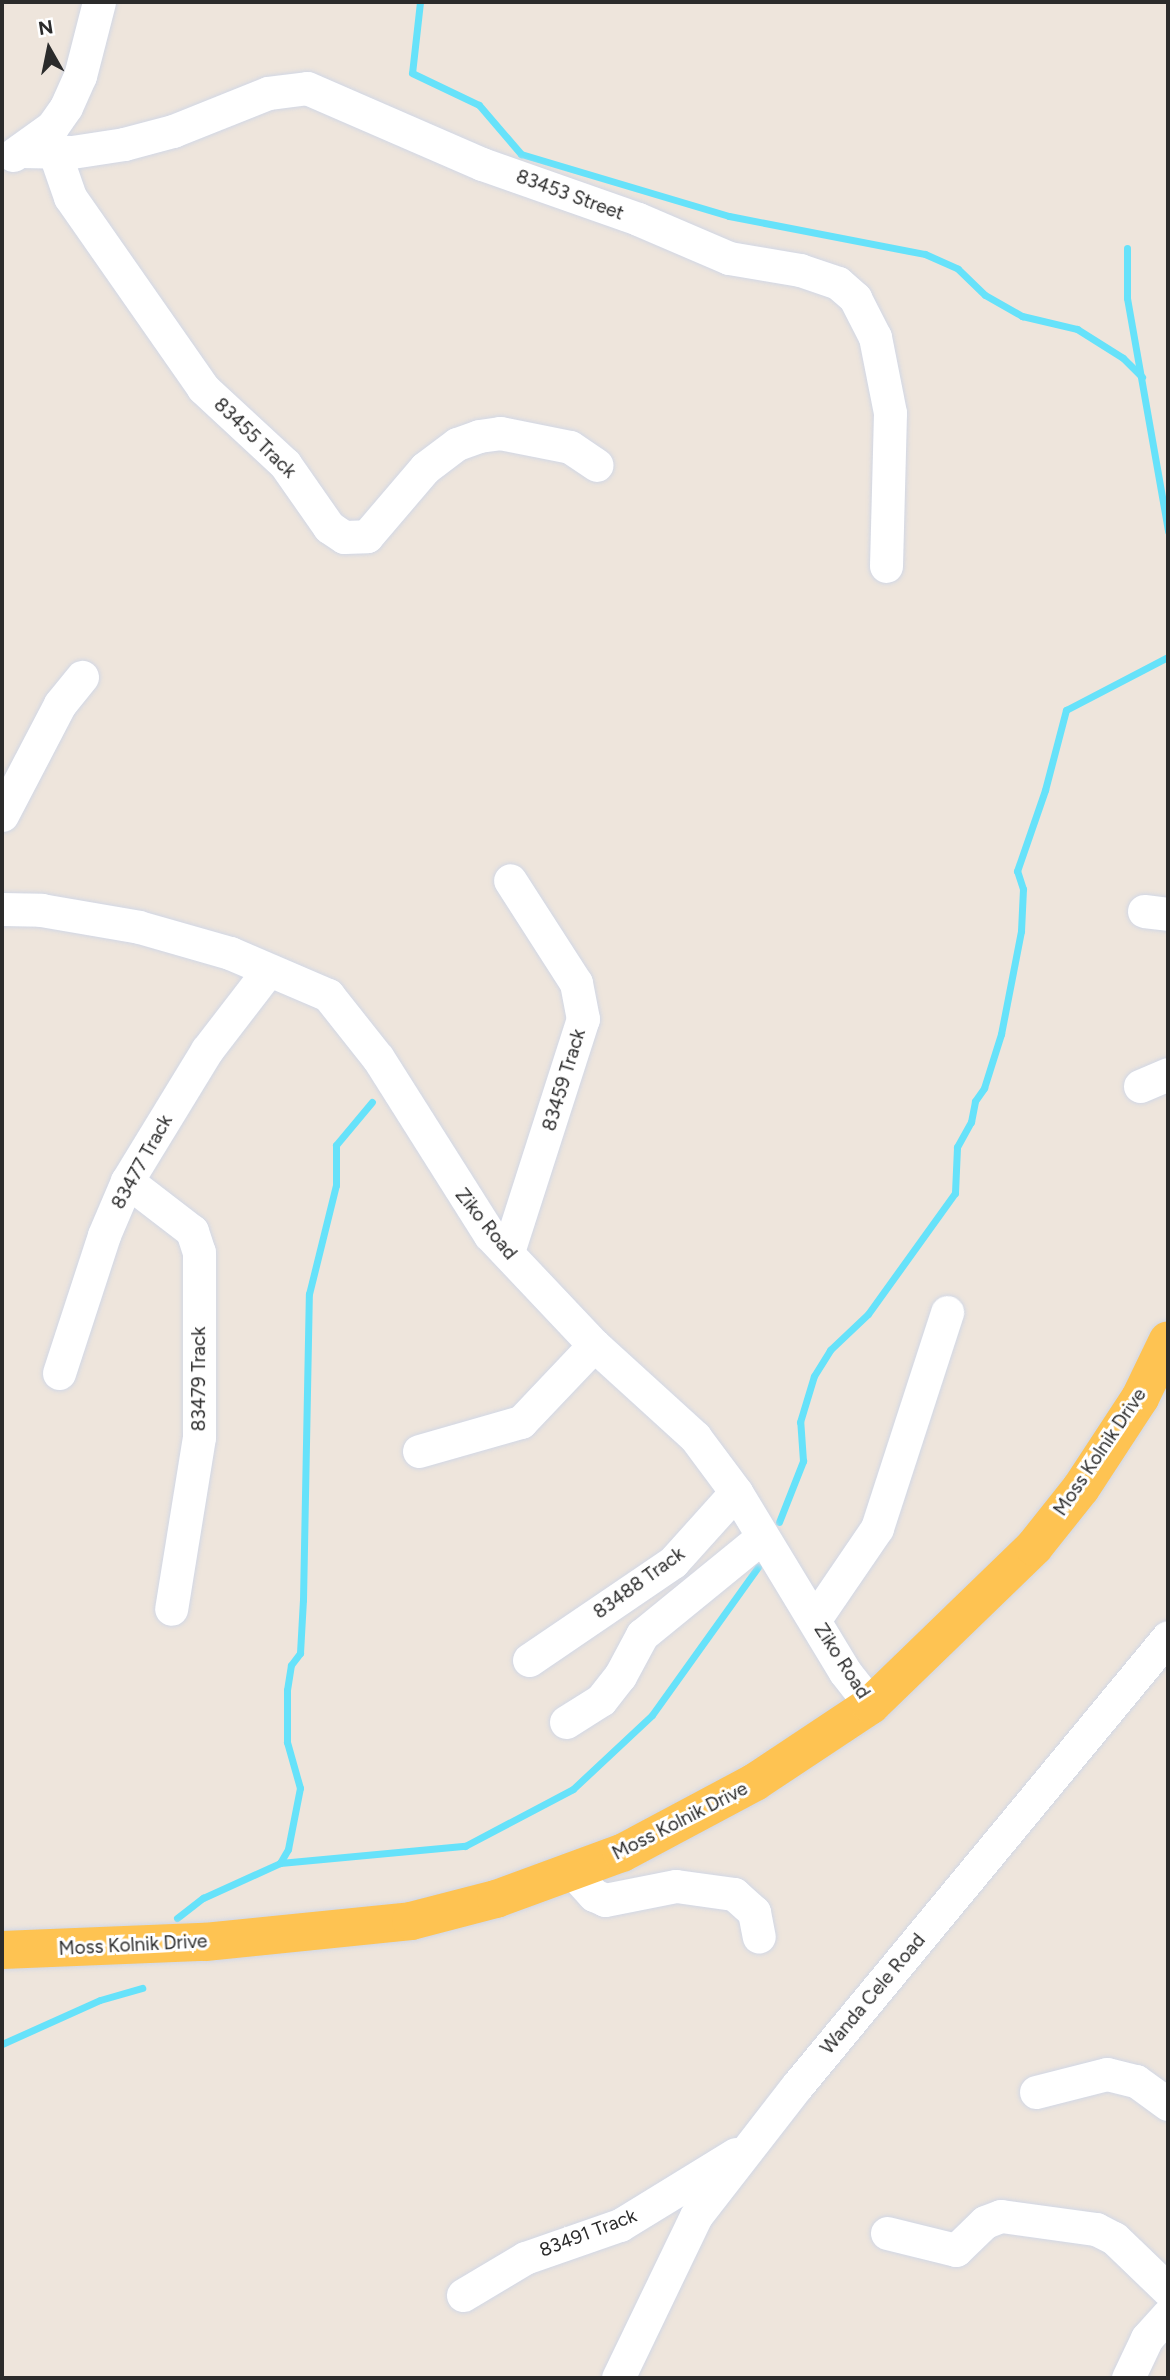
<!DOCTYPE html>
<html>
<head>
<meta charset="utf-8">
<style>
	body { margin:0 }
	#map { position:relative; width:1170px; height:2380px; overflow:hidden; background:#eee5dc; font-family:Figtree,sans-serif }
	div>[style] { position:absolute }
	.stream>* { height:7px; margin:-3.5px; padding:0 3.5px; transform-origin:3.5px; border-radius:3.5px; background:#66e2fa }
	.roads { filter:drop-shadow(0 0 2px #d1d7e5) drop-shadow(0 0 2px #d1d7e5) }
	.minor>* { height:33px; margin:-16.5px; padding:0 16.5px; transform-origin:16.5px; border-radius:16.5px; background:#fff }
	.major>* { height:38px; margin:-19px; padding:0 19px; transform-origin:19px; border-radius:19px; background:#fec352 }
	span { translate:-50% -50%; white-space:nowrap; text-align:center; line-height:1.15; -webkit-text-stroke:6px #fff; paint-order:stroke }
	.street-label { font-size:19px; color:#2b2b2b }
	.frame { position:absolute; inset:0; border:4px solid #2b2b2b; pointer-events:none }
	.north { position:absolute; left:14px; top:14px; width:70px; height:70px; -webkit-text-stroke:5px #fff; paint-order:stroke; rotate:351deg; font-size:19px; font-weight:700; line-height:28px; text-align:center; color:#2b2b2b }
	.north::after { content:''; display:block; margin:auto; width:24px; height:32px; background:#2b2b2b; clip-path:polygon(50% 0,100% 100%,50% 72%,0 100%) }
</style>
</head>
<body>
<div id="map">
	<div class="stream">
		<i style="left:420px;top:2px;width:71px;rotate:96.4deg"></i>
		<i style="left:412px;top:73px;width:74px;rotate:25.5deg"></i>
		<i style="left:479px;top:105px;width:65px;rotate:49.4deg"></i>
		<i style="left:521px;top:154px;width:217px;rotate:16.6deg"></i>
		<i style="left:729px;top:216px;width:200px;rotate:11deg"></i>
		<i style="left:925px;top:254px;width:36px;rotate:24deg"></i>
		<i style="left:958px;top:269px;width:37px;rotate:44deg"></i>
		<i style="left:985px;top:295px;width:43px;rotate:29.6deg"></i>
		<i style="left:1022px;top:316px;width:57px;rotate:13.3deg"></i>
		<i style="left:1077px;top:329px;width:54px;rotate:32.2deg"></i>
		<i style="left:1123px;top:358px;width:27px;rotate:45deg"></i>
		<i style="left:1127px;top:248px;width:50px;rotate:90deg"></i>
		<i style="left:1127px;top:298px;width:237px;rotate:80deg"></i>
		<i style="left:779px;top:1522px;width:66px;rotate:-68.5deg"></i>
		<i style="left:803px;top:1461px;width:39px;rotate:-94deg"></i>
		<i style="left:800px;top:1422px;width:48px;rotate:-73.1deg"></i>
		<i style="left:814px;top:1376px;width:31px;rotate:-58deg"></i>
		<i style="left:830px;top:1350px;width:52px;rotate:-43.5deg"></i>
		<i style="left:868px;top:1314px;width:149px;rotate:-54.3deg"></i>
		<i style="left:955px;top:1193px;width:46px;rotate:-87.5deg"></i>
		<i style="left:957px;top:1147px;width:29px;rotate:-61deg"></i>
		<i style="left:971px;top:1122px;width:21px;rotate:-79deg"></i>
		<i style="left:975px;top:1101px;width:16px;rotate:-55deg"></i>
		<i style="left:984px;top:1088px;width:57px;rotate:-72.5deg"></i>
		<i style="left:1001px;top:1034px;width:105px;rotate:-79deg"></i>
		<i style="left:1021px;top:931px;width:42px;rotate:-87.3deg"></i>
		<i style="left:1023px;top:889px;width:19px;rotate:-108deg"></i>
		<i style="left:1017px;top:871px;width:86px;rotate:-70.9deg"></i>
		<i style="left:1045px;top:790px;width:83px;rotate:-75.3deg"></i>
		<i style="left:1066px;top:710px;width:115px;rotate:-27.5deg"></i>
		<i style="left:280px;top:1863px;width:16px;rotate:-60deg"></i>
		<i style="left:288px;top:1849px;width:62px;rotate:-78.9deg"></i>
		<i style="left:300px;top:1788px;width:48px;rotate:-105.8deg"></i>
		<i style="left:287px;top:1742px;width:52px;rotate:-90deg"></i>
		<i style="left:287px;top:1690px;width:25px;rotate:-81deg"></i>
		<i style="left:291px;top:1665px;width:15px;rotate:-53deg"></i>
		<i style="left:300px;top:1653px;width:53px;rotate:-86.8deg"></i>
		<i style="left:303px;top:1600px;width:306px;rotate:-88.9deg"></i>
		<i style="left:309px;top:1294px;width:112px;rotate:-76.1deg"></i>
		<i style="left:336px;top:1185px;width:40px;rotate:-90deg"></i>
		<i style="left:336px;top:1145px;width:56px;rotate:-50.1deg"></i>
		<i style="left:177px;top:1918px;width:33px;rotate:-38deg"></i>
		<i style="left:203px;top:1898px;width:85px;rotate:-24.4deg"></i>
		<i style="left:280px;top:1863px;width:186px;rotate:-5.3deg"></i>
		<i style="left:465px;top:1846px;width:122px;rotate:-27.8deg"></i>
		<i style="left:573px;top:1789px;width:108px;rotate:-43.1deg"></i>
		<i style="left:652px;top:1715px;width:182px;rotate:-54.4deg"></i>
		<i style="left:2px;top:2044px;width:107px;rotate:-24.2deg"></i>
		<i style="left:100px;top:2000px;width:44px;rotate:-15.9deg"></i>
	</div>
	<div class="roads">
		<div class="minor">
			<i style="left:21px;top:151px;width:51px;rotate:1.1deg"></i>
			<i style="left:72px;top:152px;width:53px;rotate:-8.7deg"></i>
			<i style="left:124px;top:144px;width:51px;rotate:-14.9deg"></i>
			<i style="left:173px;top:131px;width:102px;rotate:-21.8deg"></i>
			<i style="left:268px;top:93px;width:39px;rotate:-7deg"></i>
			<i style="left:307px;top:88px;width:191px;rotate:23.5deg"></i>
			<i style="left:482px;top:164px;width:165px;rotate:19.4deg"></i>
			<i style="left:638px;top:219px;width:99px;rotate:23.2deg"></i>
			<i style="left:729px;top:258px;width:72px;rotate:9.6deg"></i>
			<i style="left:800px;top:270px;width:40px;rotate:18.9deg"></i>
			<i style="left:838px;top:283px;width:23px;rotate:41deg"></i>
			<i style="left:855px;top:298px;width:44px;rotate:62.9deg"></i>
			<i style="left:875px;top:337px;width:77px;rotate:78.8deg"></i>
			<i style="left:890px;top:413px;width:153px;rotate:91.5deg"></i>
			<i style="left:54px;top:151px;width:49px;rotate:70.8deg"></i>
			<i style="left:70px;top:197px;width:233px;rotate:55.1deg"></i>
			<i style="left:203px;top:388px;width:112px;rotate:42.8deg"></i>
			<i style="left:285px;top:464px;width:77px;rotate:55.1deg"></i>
			<i style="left:329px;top:527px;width:18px;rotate:34deg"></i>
			<i style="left:344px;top:537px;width:23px;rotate:-2deg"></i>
			<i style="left:367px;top:536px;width:89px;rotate:-49.5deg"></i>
			<i style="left:425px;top:468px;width:40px;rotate:-37deg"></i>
			<i style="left:457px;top:444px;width:23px;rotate:-20deg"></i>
			<i style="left:479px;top:436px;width:21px;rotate:-8deg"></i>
			<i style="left:500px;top:433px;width:71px;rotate:11.3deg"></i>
			<i style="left:570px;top:447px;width:32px;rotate:34deg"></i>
			<i style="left:13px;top:155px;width:48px;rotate:-35.7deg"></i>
			<i style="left:52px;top:127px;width:24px;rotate:-55deg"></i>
			<i style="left:66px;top:107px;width:34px;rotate:-66deg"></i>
			<i style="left:80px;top:76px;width:76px;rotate:-75.6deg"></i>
			<i style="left:2px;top:815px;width:125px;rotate:-62.4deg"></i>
			<i style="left:60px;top:704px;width:35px;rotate:-51deg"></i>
			<i style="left:2px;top:909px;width:39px;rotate:1deg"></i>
			<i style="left:41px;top:910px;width:99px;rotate:9.8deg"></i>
			<i style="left:139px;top:927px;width:95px;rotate:15.9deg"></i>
			<i style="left:230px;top:953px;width:107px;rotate:23.2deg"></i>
			<i style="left:328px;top:995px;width:80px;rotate:51.6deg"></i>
			<i style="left:378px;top:1058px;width:209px;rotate:57.7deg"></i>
			<i style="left:490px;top:1235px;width:151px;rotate:46.6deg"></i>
			<i style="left:594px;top:1345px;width:137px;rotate:42.3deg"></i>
			<i style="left:695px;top:1437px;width:69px;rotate:53.3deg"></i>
			<i style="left:736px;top:1492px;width:210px;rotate:58.8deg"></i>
			<i style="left:845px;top:1672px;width:42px;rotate:51.8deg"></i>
			<i style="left:1144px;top:911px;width:24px;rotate:7deg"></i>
			<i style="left:1140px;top:1086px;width:30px;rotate:-23deg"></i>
			<i style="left:127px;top:1181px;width:82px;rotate:37.6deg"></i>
			<i style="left:192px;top:1231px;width:22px;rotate:72deg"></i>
			<i style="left:199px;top:1252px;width:185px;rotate:90deg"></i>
			<i style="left:199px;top:1437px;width:174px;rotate:99.2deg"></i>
			<i style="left:508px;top:1252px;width:245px;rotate:-72.2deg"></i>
			<i style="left:583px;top:1019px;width:37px;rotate:-101deg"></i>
			<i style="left:576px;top:983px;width:122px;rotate:-122.7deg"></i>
			<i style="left:59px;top:1373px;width:145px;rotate:-71.9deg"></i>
			<i style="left:104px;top:1235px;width:59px;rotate:-66.9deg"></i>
			<i style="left:127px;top:1181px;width:153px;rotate:-58.6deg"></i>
			<i style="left:207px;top:1050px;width:98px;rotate:-52.4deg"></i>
			<i style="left:419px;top:1451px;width:106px;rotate:-15.9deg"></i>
			<i style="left:521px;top:1422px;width:106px;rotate:-46.5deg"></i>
			<i style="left:815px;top:1619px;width:110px;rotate:-55.7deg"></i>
			<i style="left:877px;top:1528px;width:227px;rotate:-72deg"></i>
			<i style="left:529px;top:1660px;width:174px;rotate:-34.2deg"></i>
			<i style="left:673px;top:1562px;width:94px;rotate:-48deg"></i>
			<i style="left:566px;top:1722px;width:41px;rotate:-32.2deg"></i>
			<i style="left:601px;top:1700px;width:31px;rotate:-52deg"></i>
			<i style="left:620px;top:1676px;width:47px;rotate:-61.8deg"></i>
			<i style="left:642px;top:1635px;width:155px;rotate:-39.2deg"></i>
			<i style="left:573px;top:1872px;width:31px;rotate:48deg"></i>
			<i style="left:594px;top:1895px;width:12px;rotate:24deg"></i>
			<i style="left:605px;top:1900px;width:72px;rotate:-11.2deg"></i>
			<i style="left:676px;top:1886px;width:59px;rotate:7.9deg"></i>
			<i style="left:734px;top:1894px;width:27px;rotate:42deg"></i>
			<i style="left:754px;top:1912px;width:25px;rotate:79deg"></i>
			<i style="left:1036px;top:2092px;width:73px;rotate:-14.2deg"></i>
			<i style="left:1107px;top:2074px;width:30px;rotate:14deg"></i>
			<i style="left:1136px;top:2081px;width:39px;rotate:36deg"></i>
			<i style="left:887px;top:2233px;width:71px;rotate:13.8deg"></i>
			<i style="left:956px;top:2250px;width:40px;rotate:-44deg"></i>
			<i style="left:985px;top:2222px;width:17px;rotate:-21deg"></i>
			<i style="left:1001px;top:2216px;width:96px;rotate:7.8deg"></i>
			<i style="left:1096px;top:2229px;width:20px;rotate:27deg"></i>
			<i style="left:1114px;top:2238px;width:75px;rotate:43.9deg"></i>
			<i style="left:463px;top:2295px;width:72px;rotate:-30.8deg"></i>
			<i style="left:525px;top:2258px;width:101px;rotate:-19.2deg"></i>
			<i style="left:620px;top:2225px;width:136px;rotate:-31.5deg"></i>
			<i style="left:618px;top:2378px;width:180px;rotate:-64.3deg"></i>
			<i style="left:696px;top:2216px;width:165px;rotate:-52.2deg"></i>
			<i style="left:797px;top:2086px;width:582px;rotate:-50.43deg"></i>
			<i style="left:1128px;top:2378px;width:44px;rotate:-64.6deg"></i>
			<i style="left:1147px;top:2338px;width:31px;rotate:-48deg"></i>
		</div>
		<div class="major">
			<i style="left:2px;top:1950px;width:203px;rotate:-2.3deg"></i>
			<i style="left:205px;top:1942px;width:207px;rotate:-5.8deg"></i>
			<i style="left:411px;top:1921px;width:88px;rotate:-14.5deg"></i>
			<i style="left:496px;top:1899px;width:134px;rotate:-20.1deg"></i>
			<i style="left:622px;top:1853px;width:151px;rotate:-28.1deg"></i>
			<i style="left:755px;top:1782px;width:139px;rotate:-33.6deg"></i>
			<i style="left:871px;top:1705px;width:227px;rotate:-44.1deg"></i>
			<i style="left:1034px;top:1547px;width:75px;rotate:-51.5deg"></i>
			<i style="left:1081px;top:1488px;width:108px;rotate:-56.8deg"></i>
			<i style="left:1140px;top:1398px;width:64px;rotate:-64.2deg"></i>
		</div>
	</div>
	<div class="street-label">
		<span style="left:570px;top:195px;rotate:20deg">83453 Street</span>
		<span style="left:255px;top:438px;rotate:44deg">83455 Track</span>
		<span style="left:564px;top:1080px;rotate:-73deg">83459 Track</span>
		<span style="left:142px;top:1162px;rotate:-61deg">83477 Track</span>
		<span style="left:486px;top:1224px;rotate:51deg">Ziko Road</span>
		<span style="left:199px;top:1379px;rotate:-90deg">83479 Track</span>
		<span style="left:1100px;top:1452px;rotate:-56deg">Moss Kolnik Drive</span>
		<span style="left:639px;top:1583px;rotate:-36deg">83488 Track</span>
		<span style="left:842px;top:1661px;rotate:57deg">Ziko Road</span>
		<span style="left:680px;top:1821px;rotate:-27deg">Moss Kolnik Drive</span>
		<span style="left:133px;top:1945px;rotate:-3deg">Moss Kolnik Drive</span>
		<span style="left:873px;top:1994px;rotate:-50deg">Wanda Cele Road</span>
		<span style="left:588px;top:2233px;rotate:-21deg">83491 Track</span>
	</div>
	<div class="frame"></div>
	<div class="north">N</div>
</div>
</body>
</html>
